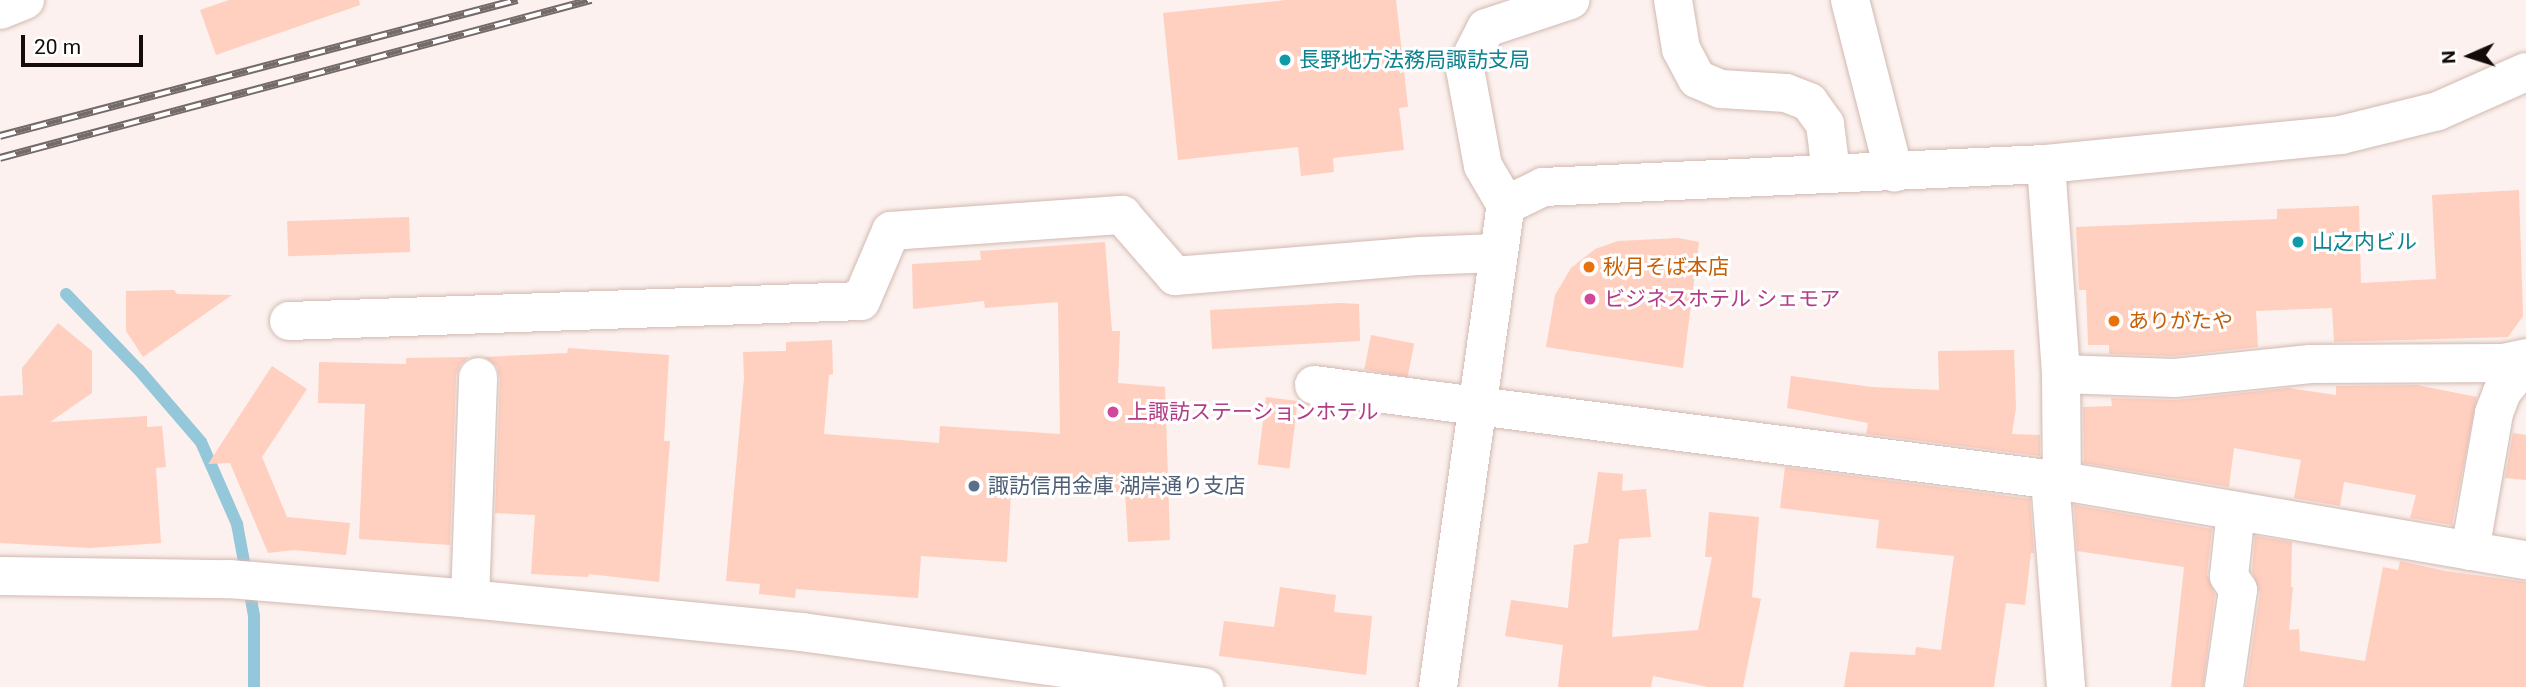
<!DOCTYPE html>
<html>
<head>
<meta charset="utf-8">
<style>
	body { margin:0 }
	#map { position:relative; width:2526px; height:687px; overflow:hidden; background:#fcf1ee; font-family:Roboto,"Noto Sans JP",sans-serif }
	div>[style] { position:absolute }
	.stream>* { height:12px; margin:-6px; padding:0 6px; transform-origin:6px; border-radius:6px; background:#95c7da }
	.building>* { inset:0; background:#ffcfbf; transform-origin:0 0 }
	.roads { filter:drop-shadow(0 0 2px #d2b9b1) drop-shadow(0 0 2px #d2b9b1) }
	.minor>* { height:38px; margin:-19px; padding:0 19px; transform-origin:19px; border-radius:19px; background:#fff }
	.highway>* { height:38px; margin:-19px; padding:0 19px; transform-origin:19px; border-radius:19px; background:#fff }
	.rail>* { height:8px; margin-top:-4px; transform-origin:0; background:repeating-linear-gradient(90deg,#fff 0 16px,#746a67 0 32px); box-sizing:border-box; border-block:2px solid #746a67 }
	.dots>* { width:19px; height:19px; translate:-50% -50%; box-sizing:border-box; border:4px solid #fff; border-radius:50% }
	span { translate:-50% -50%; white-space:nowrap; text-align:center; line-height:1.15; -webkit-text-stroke:6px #fff; paint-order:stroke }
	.culture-label { font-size:21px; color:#0d838f }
	.left { translate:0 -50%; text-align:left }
	.food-label { font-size:21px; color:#c56008 }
	.hotel-label { font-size:21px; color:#b23c85 }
	.service-label { font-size:21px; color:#4e5e75 }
	.north { position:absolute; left:2435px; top:21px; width:70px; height:70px; -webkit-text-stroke:5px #fff; paint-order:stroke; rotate:267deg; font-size:19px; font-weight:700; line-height:28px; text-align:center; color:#140c09 }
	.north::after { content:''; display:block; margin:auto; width:24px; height:32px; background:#140c09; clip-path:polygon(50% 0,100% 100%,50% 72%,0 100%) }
	.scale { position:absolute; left:21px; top:35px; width:122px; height:32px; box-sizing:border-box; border:4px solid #140c09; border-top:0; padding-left:9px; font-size:21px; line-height:24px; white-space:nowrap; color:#140c09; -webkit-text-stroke:5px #fff; paint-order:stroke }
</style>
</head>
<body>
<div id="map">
	<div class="stream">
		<i style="left:66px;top:294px;width:105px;rotate:46.2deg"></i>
		<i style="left:139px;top:370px;width:95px;rotate:49.3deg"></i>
		<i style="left:201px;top:442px;width:90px;rotate:66.3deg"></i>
		<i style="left:237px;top:524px;width:94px;rotate:79.5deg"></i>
		<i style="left:254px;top:616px;width:71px;rotate:90deg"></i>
	</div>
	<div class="building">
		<i style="clip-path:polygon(229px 0,359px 0,360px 5px,216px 55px,200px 10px)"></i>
		<i style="clip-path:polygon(1286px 0,1396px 0,1408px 107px,1399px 108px,1404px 150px,1333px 158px,1334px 172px,1301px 176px,1298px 147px,1178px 160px,1163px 13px)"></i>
		<i style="clip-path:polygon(2519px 190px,2523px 316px,2508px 337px,2334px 342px,2332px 308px,2256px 311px,2258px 347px,2174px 356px,2109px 354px,2109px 345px,2088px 345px,2086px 290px,2079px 290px,2076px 227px,2277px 219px,2277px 209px,2359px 206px,2361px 283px,2436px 279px,2432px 195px)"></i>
		<i style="left:409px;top:217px;width:35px;height:122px;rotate:88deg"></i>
		<i style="clip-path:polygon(1679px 238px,1699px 242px,1683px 368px,1546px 347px,1555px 295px,1571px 268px,1595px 249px,1618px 241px)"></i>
		<i style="clip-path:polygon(1105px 242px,1112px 331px,1120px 331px,1118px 383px,1165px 387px,1170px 540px,1128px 542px,1125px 492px,1011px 494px,1007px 562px,921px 556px,918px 598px,796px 589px,795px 598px,759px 594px,760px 584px,726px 581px,744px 378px,743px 352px,786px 351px,786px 342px,832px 340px,833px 374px,829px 375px,824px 434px,939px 443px,940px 426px,1060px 434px,1058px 302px,985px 308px,984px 301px,913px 309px,912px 264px,981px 260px,980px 251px)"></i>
		<i style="clip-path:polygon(174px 290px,177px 294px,232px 295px,143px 357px,126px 331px,126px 291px)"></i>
		<i style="clip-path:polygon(1340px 303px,1359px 304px,1360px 341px,1212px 349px,1210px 310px)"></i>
		<i style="clip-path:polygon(58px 323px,92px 351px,92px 393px,50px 422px,147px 416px,147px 427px,162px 426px,166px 467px,156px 468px,161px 543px,90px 548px,0 543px,0 396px,23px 395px,22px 368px)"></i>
		<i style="left:1371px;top:335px;width:44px;height:35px;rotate:11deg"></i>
		<i style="clip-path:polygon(568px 348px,669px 355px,664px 441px,670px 441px,659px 582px,589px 574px,588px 577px,531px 574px,535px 515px,495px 513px,500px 378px,497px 366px,484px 357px,567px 353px)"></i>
		<i style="clip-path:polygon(2014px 350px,2016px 408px,2012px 434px,2040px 435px,2040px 456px,1866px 434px,1868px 423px,1787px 408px,1791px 376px,1872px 387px,1939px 390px,1938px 351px)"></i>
		<i style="clip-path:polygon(469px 357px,460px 365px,456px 376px,450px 545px,359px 539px,365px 404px,318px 403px,319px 362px,406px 364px,406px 358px)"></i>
		<i style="clip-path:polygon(272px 366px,307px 389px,262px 457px,287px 517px,350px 523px,346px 555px,294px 550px,268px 553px,230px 463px,208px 464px)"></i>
		<i style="clip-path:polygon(2417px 385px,2477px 397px,2452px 525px,2410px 518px,2416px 495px,2344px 482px,2340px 506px,2294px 498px,2301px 460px,2234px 448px,2229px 487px,2084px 463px,2083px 407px,2112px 406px,2111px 398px,2177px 400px,2288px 388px,2336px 395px,2336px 386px)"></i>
		<i style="left:1266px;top:397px;width:32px;height:68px;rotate:7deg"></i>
		<i style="clip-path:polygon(2513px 433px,2526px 435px,2526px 480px,2505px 478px)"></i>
		<i style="clip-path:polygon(1785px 467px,2030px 499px,2034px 553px,2031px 553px,2025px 605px,2006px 603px,1994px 687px,1844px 687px,1850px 652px,1915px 655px,1916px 647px,1941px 650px,1954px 556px,1876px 548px,1879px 520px,1780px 508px)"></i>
		<i style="clip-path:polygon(1598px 472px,1623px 474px,1622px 491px,1646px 489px,1651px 537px,1619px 539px,1612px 637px,1698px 630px,1712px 557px,1705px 557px,1709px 512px,1759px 517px,1752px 597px,1761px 599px,1743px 687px,1708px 687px,1653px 676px,1651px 687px,1558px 687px,1563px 645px,1505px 636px,1511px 600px,1568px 608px,1574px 545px,1588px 543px)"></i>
		<i style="clip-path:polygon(2074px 505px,2212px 529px,2207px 574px,2215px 595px,2203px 687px,2171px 687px,2184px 567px,2077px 551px)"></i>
		<i style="clip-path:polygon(2255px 536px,2292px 542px,2291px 587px,2293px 587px,2289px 630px,2299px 629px,2300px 651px,2365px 661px,2383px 567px,2398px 570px,2400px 561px,2445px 571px,2526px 582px,2526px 687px,2246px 687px,2260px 593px,2252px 571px)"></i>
		<i style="clip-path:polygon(1280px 587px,1336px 595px,1334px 612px,1372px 616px,1366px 675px,1219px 656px,1224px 621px,1274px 627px)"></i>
	</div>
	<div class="roads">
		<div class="minor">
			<i style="left:1673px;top:0;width:50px;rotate:80.7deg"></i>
			<i style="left:1681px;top:49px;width:34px;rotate:62deg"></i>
			<i style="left:1697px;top:79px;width:26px;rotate:23deg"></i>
			<i style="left:1721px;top:89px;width:65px;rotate:3.5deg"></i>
			<i style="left:1786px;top:93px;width:25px;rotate:21deg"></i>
			<i style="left:1809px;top:102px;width:27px;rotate:54deg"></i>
			<i style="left:1825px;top:124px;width:48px;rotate:82.9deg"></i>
			<i style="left:1850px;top:0;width:178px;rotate:75.7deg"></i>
			<i style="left:2046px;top:164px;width:211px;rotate:85.9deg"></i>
			<i style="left:2061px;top:374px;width:107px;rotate:89.5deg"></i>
			<i style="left:1506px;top:205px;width:45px;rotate:-120.5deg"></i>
			<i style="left:1483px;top:166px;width:99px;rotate:-100.5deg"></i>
			<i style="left:1465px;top:69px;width:46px;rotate:-62.9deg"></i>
			<i style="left:1486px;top:28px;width:89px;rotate:-18.4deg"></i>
			<i style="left:289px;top:321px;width:572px;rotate:-2deg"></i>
			<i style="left:861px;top:301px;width:76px;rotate:-66.8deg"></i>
			<i style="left:891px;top:231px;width:232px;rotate:-4deg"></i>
			<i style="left:1122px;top:215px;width:81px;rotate:49deg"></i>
			<i style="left:1175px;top:276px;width:246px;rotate:-4.7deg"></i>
			<i style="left:1420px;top:256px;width:77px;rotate:-2.2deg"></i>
			<i style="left:2061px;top:374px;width:114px;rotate:2deg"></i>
			<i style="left:2175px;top:378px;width:136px;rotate:-5.9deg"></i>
			<i style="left:2310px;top:364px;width:193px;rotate:-0.3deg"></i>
			<i style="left:2503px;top:363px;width:24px;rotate:-12deg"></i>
			<i style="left:1314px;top:385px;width:754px;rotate:7.31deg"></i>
			<i style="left:2062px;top:481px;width:471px;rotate:9.7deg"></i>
			<i style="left:2050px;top:479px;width:209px;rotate:85.6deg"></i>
			<i style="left:2470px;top:551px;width:140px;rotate:-80.1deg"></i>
			<i style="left:2494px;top:413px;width:22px;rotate:-69deg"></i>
			<i style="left:2502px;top:392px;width:39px;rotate:-52deg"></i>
			<i style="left:0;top:576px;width:229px;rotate:0.8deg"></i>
			<i style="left:229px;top:579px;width:242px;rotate:4.7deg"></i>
			<i style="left:470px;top:599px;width:333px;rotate:5.7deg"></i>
			<i style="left:801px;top:632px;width:407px;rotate:7.8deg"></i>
			<i style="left:470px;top:599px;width:222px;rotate:-87.9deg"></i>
			<i style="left:1438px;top:687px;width:487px;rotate:-82deg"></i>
			<i style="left:1506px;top:205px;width:41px;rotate:-25.9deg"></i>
			<i style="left:1543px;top:187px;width:504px;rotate:-2.62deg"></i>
			<i style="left:2046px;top:164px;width:296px;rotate:-5.6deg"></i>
			<i style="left:2341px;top:135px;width:100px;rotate:-13.9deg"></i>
			<i style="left:2438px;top:111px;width:96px;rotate:-23.9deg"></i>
			<i style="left:2224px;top:687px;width:98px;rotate:-81.8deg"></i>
			<i style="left:2238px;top:590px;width:17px;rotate:-123deg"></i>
			<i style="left:2229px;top:576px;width:65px;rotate:-83.9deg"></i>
		</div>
		<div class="highway">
			<i style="left:0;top:10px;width:27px;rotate:-22deg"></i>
		</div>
	</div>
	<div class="rail">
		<i style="left:0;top:136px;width:535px;rotate:-14.74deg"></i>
		<i style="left:0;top:158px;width:612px;rotate:-14.97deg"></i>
	</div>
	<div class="dots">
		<i style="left:1285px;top:60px;background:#0f9aa8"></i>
		<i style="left:2298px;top:242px;background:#0f9aa8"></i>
		<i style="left:1589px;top:267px;background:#e8710a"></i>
		<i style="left:1590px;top:299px;background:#d1479c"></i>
		<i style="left:2114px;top:321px;background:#e8710a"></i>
		<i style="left:1113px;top:412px;background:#d1479c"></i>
		<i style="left:974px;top:486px;background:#5c6f8a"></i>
	</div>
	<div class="culture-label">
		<span class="left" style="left:1299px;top:60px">長野地方法務局諏訪支局</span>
		<span class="left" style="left:2312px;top:242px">山之内ビル</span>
	</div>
	<div class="food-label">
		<span class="left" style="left:1603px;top:267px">秋月そば本店</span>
		<span class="left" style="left:2128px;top:321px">ありがたや</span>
	</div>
	<div class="hotel-label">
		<span class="left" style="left:1604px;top:299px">ビジネスホテル シェモア</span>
		<span class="left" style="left:1127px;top:412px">上諏訪ステーションホテル</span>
	</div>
	<div class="service-label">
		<span class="left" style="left:988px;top:486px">諏訪信用金庫 湖岸通り支店</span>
	</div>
	<div class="north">N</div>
	<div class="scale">20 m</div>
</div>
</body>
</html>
